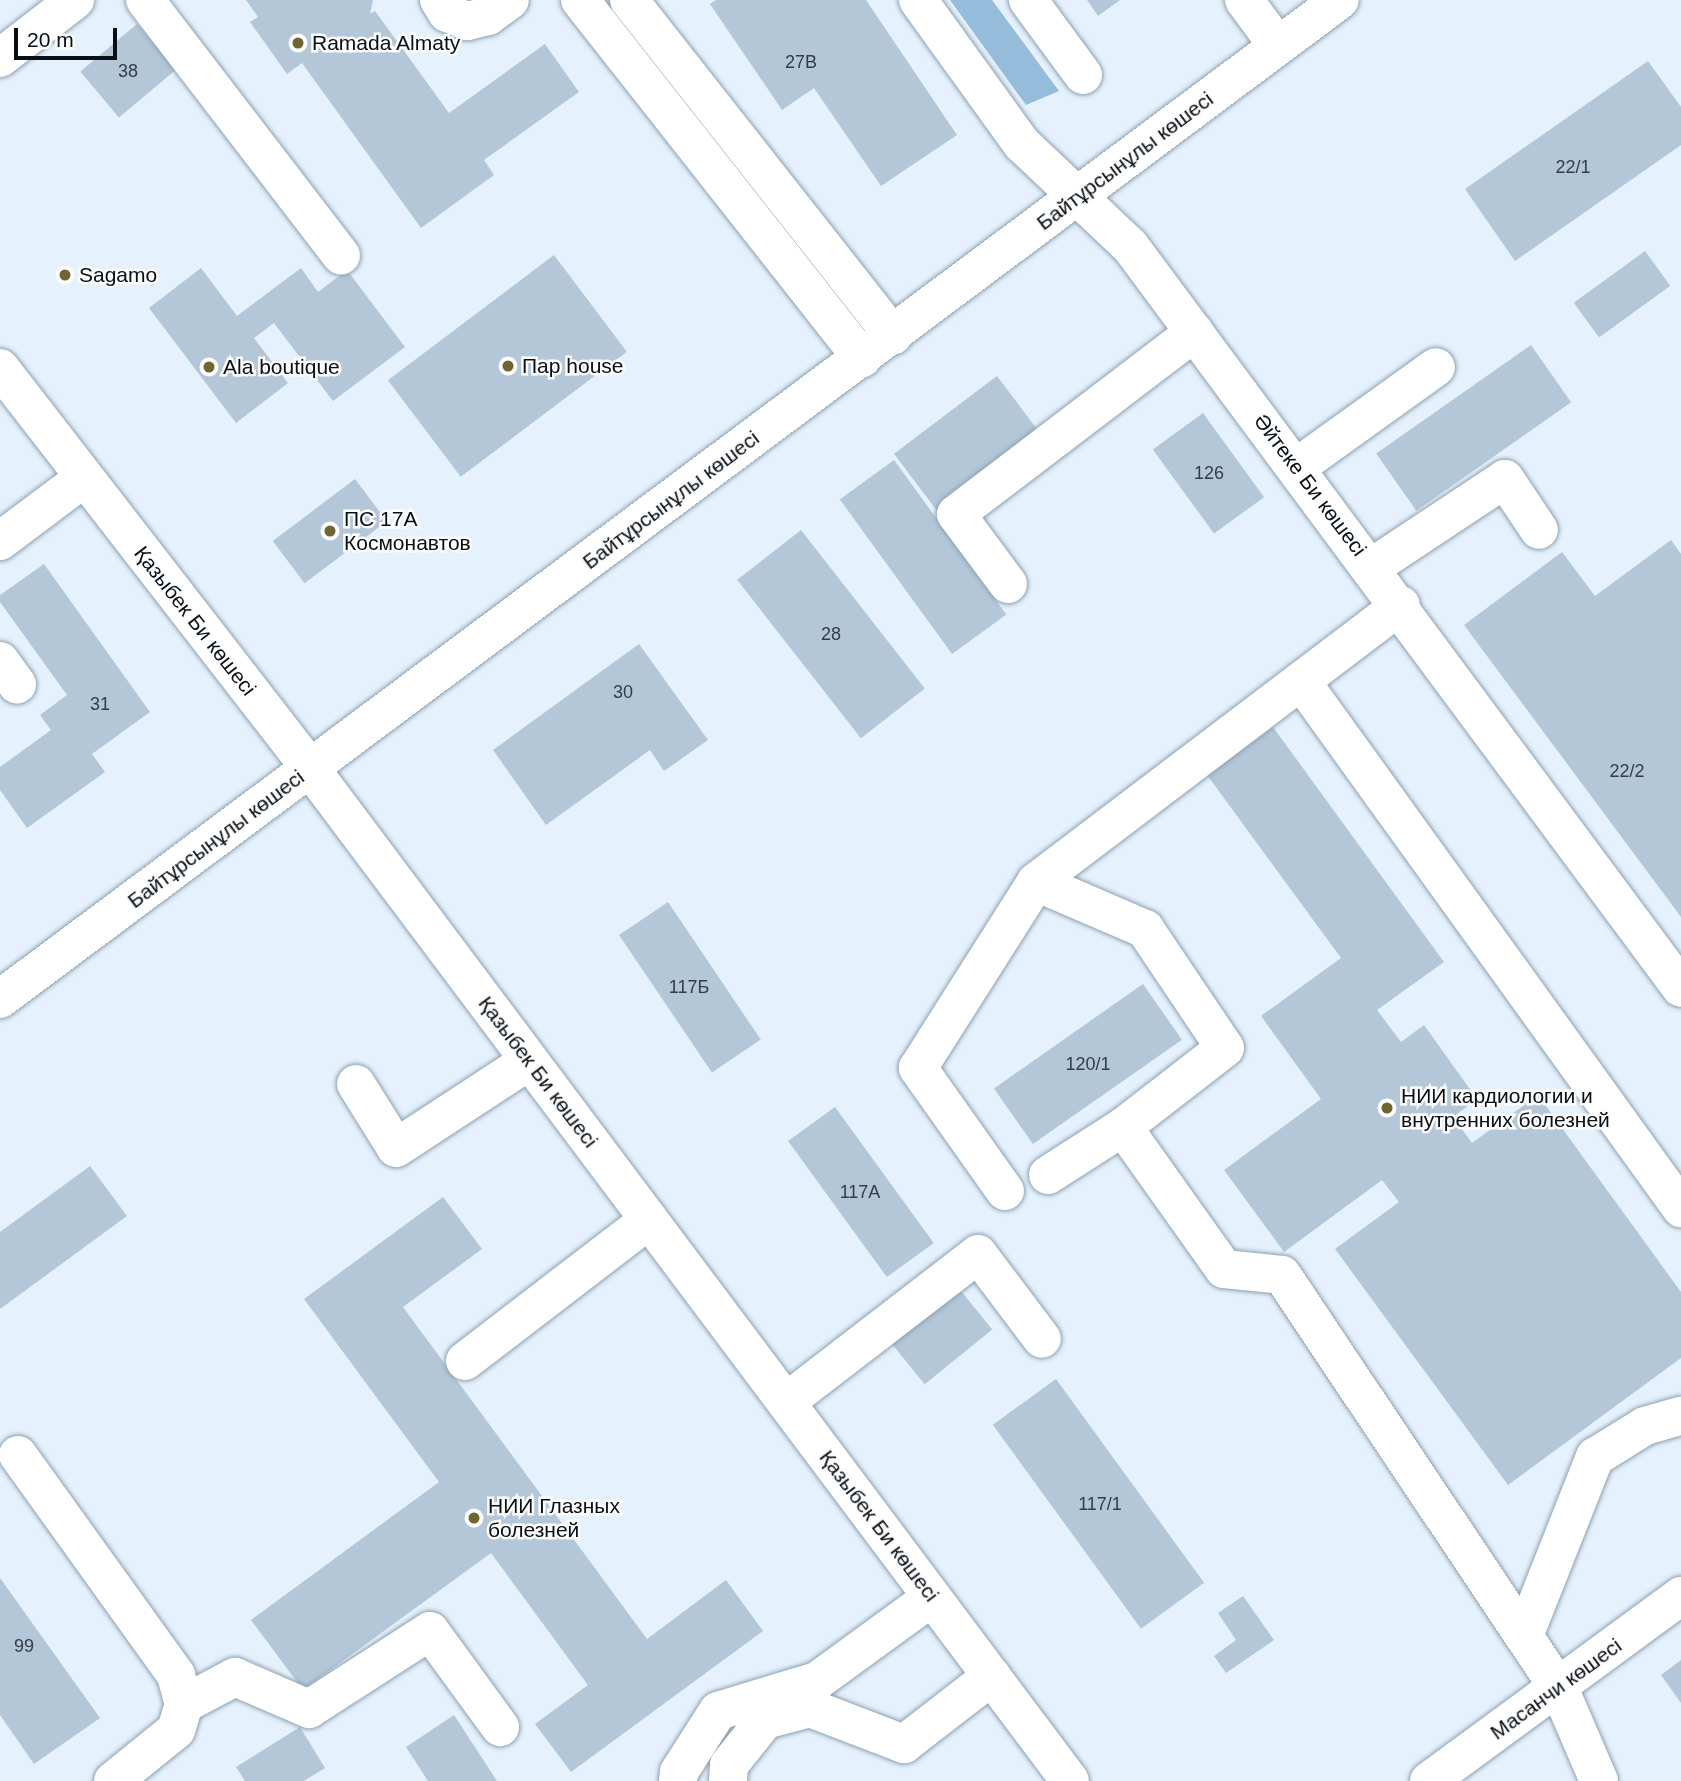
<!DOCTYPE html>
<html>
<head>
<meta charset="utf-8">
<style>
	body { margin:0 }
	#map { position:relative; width:1681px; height:1781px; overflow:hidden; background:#e5f1fc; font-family:Helvetica,sans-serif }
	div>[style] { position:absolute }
	.forest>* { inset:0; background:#95bcda }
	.building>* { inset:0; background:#b3c7d8; transform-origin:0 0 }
	.roads { filter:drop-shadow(0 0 2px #8da1b1) drop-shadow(0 0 2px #8da1b1) }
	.minor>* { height:38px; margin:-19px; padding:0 19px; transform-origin:19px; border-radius:19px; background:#fff }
	.dots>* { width:19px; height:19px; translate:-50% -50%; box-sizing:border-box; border:4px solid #fdfdfd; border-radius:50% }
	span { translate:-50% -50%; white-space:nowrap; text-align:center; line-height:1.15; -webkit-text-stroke:5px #fdfdfd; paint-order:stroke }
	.number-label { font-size:18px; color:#333d46 }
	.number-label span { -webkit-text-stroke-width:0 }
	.poi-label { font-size:21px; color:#080f15 }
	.left { translate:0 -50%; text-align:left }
	.street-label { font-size:21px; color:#080f15 }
	.scale { position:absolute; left:14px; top:28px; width:103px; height:32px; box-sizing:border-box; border:4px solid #080f15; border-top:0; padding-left:9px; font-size:21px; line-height:24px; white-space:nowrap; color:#080f15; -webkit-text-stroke:5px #fdfdfd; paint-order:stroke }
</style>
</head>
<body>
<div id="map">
	<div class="forest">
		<i style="clip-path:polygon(950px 0,992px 0,1059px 91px,1026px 105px)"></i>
	</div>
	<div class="building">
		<i style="clip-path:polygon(246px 0,373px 0,370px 14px,375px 11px,449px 113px,545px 44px,579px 92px,484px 160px,494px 175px,421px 228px,302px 63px,287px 74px,250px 22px,258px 17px)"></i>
		<i style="clip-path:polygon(716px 0,866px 0,957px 135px,881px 186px,814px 88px,782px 110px,710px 4px)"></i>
		<i style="clip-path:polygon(1087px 0,1120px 0,1098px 16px)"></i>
		<i style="left:137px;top:24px;width:60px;height:74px;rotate:50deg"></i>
		<i style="clip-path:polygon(1648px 61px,1681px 107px,1681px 145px,1515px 261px,1465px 189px)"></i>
		<i style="left:1645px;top:251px;width:43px;height:88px;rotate:54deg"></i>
		<i style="left:554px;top:255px;width:121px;height:208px;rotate:53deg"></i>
		<i style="clip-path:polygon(201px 268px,237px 316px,301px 268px,318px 292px,347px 270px,405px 347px,333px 401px,274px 323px,254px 338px,288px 383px,236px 423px,149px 308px)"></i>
		<i style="left:1531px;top:345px;width:70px;height:189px;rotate:55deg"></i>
		<i style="left:997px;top:376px;width:77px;height:129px;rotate:53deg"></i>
		<i style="left:1203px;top:413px;width:104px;height:62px;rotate:54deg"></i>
		<i style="left:894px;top:460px;width:191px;height:67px;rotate:54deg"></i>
		<i style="left:355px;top:479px;width:53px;height:103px;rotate:53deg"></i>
		<i style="left:801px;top:530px;width:201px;height:81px;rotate:52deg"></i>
		<i style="clip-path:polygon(1671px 540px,1681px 554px,1681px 917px,1464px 625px,1562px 552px,1595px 596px)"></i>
		<i style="clip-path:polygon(44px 564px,150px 712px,92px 754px,105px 772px,27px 828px,0 790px,0 767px,51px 730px,40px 715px,67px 695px,0 602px,0 595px)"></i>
		<i style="clip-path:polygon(639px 644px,708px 740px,664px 771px,650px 750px,546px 825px,493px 750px)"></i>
		<i style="clip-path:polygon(1273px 727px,1444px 962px,1377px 1010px,1401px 1042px,1424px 1025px,1477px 1099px,1453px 1117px,1472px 1143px,1538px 1095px,1681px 1292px,1681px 1358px,1508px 1485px,1335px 1249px,1399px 1202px,1382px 1180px,1284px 1252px,1224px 1170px,1321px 1099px,1261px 1016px,1341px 958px,1207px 775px)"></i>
		<i style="left:668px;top:902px;width:166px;height:59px;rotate:56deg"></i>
		<i style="left:1143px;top:984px;width:68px;height:182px;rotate:55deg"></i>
		<i style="left:835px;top:1107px;width:168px;height:58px;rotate:54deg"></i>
		<i style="clip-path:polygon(90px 1166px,127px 1216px,0 1309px,0 1232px)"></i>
		<i style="clip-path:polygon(443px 1197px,482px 1249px,403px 1307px,647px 1639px,726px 1580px,763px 1631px,571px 1772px,535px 1724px,588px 1685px,491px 1553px,303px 1690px,251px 1620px,439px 1482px,304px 1299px)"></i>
		<i style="left:957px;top:1286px;width:56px;height:87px;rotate:51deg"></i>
		<i style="left:1056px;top:1379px;width:252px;height:78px;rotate:54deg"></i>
		<i style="clip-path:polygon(0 1578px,100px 1718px,34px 1764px,0 1715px)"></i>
		<i style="clip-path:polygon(1243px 1596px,1274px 1640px,1226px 1673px,1214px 1656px,1236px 1640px,1218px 1613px)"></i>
		<i style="clip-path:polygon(1681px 1660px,1681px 1703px,1661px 1675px)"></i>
		<i style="clip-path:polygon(454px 1715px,497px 1781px,428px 1781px,406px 1747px)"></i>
		<i style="clip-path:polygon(300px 1727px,325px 1768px,304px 1781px,245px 1781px,236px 1767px)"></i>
	</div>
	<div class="roads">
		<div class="minor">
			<i style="left:145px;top:0;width:322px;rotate:52.5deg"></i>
			<i style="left:439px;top:0;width:15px;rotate:58deg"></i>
			<i style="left:447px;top:13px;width:22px;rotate:22deg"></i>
			<i style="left:467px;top:21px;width:22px;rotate:-13deg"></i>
			<i style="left:488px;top:16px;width:27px;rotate:-36deg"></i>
			<i style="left:580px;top:0;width:456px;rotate:51.8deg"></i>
			<i style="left:629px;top:0;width:427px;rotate:51.8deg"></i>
			<i style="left:918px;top:0;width:178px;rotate:54.2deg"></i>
			<i style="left:1022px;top:144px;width:149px;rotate:43.4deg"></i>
			<i style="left:1130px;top:246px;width:924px;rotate:53.4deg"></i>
			<i style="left:1028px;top:0;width:93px;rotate:53.7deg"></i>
			<i style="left:1244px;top:0;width:57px;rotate:53.5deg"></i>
			<i style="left:0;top:58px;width:95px;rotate:-37.7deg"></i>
			<i style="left:0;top:368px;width:506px;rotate:52.22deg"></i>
			<i style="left:310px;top:768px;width:1266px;rotate:53.12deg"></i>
			<i style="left:1297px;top:467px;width:171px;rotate:-35.7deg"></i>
			<i style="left:0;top:541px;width:105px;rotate:-36.9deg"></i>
			<i style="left:1372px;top:567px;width:159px;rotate:-33.5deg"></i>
			<i style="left:1505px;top:479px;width:61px;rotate:56.3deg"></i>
			<i style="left:1008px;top:584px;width:87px;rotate:-126.6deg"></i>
			<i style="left:956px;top:514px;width:300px;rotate:-37.3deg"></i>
			<i style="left:0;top:661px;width:29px;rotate:54deg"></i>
			<i style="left:1301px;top:681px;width:650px;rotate:54.21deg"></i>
			<i style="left:1036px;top:882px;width:119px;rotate:23.3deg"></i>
			<i style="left:1145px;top:929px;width:143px;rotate:56.1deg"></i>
			<i style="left:1225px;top:1048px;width:129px;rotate:142.2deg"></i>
			<i style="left:1123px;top:1127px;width:89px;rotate:147.4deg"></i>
			<i style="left:0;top:999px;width:1671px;rotate:-36.71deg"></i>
			<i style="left:356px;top:1084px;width:75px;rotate:58deg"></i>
			<i style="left:396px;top:1148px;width:159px;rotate:-33.2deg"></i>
			<i style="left:1123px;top:1127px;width:174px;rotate:54.6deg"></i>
			<i style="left:1224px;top:1269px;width:58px;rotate:5.9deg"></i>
			<i style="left:1282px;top:1275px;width:497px;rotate:56.2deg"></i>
			<i style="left:1559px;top:1688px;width:101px;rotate:66.7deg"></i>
			<i style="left:1005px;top:1191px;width:151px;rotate:-125.3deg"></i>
			<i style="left:918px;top:1068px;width:220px;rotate:-57.6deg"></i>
			<i style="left:1036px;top:882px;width:458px;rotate:-37.2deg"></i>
			<i style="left:465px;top:1361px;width:232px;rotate:-37.5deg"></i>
			<i style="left:786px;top:1402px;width:242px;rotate:-37.6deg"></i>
			<i style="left:978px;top:1254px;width:106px;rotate:53deg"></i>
			<i style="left:18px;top:1455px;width:271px;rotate:54.3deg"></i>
			<i style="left:176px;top:1675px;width:30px;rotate:75deg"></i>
			<i style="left:184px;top:1704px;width:27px;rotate:107deg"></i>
			<i style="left:176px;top:1730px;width:81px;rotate:141deg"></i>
			<i style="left:1524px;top:1636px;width:193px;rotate:-68.4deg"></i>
			<i style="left:1595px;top:1457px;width:59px;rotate:-31.8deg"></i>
			<i style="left:1645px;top:1426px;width:37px;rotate:-16deg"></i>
			<i style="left:184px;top:1704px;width:58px;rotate:-27.9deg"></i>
			<i style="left:235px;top:1677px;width:81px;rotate:23.4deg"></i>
			<i style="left:309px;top:1709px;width:144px;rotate:-32.8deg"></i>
			<i style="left:430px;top:1631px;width:119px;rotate:53.9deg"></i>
			<i style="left:678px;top:1781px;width:9px;rotate:-84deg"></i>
			<i style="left:679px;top:1772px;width:72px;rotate:-57.4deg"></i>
			<i style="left:718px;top:1711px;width:103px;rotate:-16.9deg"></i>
			<i style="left:817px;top:1681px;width:142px;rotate:-36.1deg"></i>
			<i style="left:728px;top:1781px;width:16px;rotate:-86deg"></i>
			<i style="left:729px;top:1765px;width:58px;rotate:-51.3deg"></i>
			<i style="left:765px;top:1720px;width:47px;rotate:-14.9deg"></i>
			<i style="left:810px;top:1708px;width:101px;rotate:21deg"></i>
			<i style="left:904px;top:1744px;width:111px;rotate:-37.7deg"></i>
			<i style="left:1429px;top:1781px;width:313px;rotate:-36.3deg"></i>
		</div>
	</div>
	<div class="dots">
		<i style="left:298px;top:43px;background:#6e6532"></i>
		<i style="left:65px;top:275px;background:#6e6532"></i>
		<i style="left:508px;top:366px;background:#6e6532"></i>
		<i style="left:209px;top:367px;background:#6e6532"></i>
		<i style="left:330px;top:531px;background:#6e6532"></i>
		<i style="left:1387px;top:1108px;background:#6e6532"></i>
		<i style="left:474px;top:1518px;background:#6e6532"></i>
	</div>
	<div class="number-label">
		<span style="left:801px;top:62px">27В</span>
		<span style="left:128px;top:71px">38</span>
		<span style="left:1573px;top:167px">22/1</span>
		<span style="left:1209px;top:473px">126</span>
		<span style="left:831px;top:634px">28</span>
		<span style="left:623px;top:692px">30</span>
		<span style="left:100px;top:704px">31</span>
		<span style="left:1627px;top:771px">22/2</span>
		<span style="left:689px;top:987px">117Б</span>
		<span style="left:1088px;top:1064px">120/1</span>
		<span style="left:860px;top:1192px">117А</span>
		<span style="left:1100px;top:1504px">117/1</span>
		<span style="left:24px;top:1646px">99</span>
	</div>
	<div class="poi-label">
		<span class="left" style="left:312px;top:43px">Ramada Almaty</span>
		<span class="left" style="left:79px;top:275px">Sagamo</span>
		<span class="left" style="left:522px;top:366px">Пар house</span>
		<span class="left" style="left:223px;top:367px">Ala boutique</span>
		<span class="left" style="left:344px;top:531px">ПС 17А<br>Космонавтов</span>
		<span class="left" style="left:1401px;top:1108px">НИИ кардиологии и<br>внутренних болезней</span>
		<span class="left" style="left:488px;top:1518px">НИИ Глазных<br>болезней</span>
	</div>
	<div class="street-label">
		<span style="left:1125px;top:161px;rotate:-37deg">Байтұрсынұлы көшесі</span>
		<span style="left:1310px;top:485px;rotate:53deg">Әйтеке Би көшесі</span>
		<span style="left:671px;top:500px;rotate:-37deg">Байтұрсынұлы көшесі</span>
		<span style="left:195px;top:621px;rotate:52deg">Қазыбек Би көшесі</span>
		<span style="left:216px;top:839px;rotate:-37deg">Байтұрсынұлы көшесі</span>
		<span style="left:538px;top:1072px;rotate:53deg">Қазыбек Би көшесі</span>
		<span style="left:879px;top:1526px;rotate:53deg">Қазыбек Би көшесі</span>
		<span style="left:1556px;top:1689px;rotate:-36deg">Масанчи көшесі</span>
	</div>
	<div class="scale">20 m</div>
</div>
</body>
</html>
